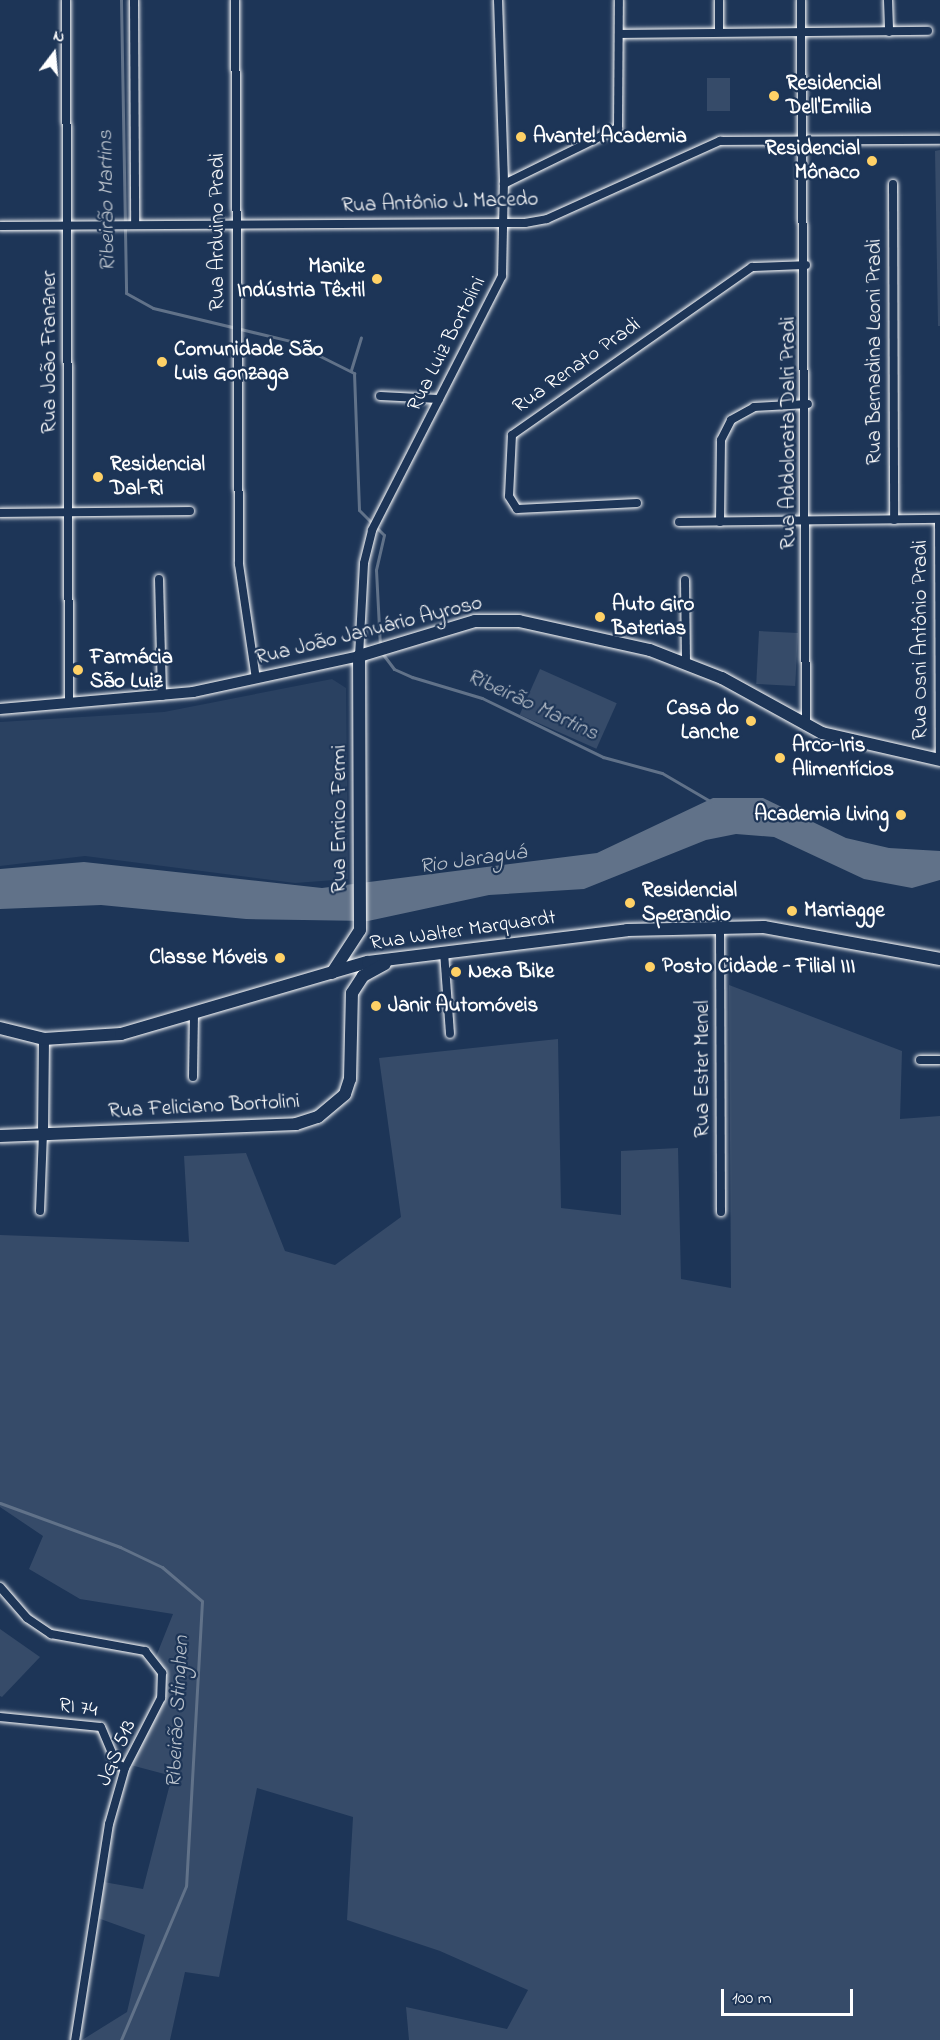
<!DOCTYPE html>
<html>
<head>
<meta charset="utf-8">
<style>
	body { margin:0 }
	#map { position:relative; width:940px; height:2040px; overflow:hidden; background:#1d3557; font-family:"Indie Flower",sans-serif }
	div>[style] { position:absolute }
	.built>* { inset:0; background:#2a4161 }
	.green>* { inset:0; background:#364b69; transform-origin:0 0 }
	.water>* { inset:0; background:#617289 }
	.stream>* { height:3px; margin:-1.5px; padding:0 1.5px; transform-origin:1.5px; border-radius:1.5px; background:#617289 }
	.roads { filter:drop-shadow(0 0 2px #fff) drop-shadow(0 0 2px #fff) }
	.street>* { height:8px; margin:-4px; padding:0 4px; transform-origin:4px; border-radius:4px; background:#1d3557 }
	.secondary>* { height:10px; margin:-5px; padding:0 5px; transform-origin:5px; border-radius:5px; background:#1d3557 }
	.primary>* { height:12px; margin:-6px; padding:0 6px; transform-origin:6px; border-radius:6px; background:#1d3557 }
	.dots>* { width:16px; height:16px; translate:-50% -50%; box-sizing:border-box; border:3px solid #1d3557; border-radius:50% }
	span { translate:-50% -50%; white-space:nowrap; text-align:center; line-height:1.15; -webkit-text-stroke:4.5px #1d3557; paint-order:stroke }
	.poi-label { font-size:21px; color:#fff; font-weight:700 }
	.left { translate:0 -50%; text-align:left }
	.right { translate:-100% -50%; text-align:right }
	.street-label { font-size:21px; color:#fff }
	.water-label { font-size:22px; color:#b8c0ca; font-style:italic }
	.north { position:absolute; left:24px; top:24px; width:60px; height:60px; -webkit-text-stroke:4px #1d3557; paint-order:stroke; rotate:16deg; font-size:16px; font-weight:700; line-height:24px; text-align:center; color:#fff }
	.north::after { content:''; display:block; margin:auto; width:21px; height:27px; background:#fff; clip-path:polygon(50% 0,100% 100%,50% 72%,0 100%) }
	.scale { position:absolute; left:721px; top:1989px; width:132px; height:27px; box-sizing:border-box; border:3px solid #fff; border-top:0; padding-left:8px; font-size:18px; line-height:21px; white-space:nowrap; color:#fff; -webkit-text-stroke:4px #1d3557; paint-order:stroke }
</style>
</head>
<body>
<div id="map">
	<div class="built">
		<i style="clip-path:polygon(332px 679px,346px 688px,348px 879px,295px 883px,85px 856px,0 866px,0 722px,164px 712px)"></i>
	</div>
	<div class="green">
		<i style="left:707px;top:78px;width:23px;height:33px"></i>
		<i style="clip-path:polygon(940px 150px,940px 326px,938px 326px,935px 151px)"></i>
		<i style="left:759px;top:631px;width:39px;height:53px;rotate:3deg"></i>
		<i style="left:540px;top:669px;width:84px;height:50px;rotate:24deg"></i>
		<i style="clip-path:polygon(729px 985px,902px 1051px,900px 1119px,940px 1116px,940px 2040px,409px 2040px,406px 2007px,507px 2029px,528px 1990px,440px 1951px,347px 1920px,353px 1817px,257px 1788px,219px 1977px,185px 1972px,170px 2040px,82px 2040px,127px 2012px,145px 1935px,92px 1916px,98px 1881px,143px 1889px,172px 1776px,123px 1763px,156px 1706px,160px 1688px,155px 1659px,173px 1614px,80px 1599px,29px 1569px,43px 1536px,0 1507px,0 1235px,189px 1242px,184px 1156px,246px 1153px,285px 1251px,335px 1265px,401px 1217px,379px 1058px,558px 1039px,561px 1208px,621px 1215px,621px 1151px,678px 1148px,681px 1279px,731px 1288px)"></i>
		<i style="clip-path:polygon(0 1629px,40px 1657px,2px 1697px,0 1696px)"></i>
	</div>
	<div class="water">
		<i style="clip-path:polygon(713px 798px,763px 798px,846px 838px,889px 848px,940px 851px,940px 880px,912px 888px,864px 879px,774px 837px,736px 834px,706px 840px,584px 889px,489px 895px,368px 921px,246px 919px,101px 905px,0 909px,0 869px,84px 862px,322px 888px,597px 853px)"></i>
	</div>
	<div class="stream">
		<i style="left:121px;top:0;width:293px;rotate:89deg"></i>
		<i style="left:126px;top:293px;width:31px;rotate:29deg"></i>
		<i style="left:153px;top:308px;width:141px;rotate:13.5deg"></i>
		<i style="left:290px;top:341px;width:72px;rotate:26.6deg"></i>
		<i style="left:354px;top:373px;width:137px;rotate:87.9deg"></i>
		<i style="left:359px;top:510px;width:35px;rotate:45deg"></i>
		<i style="left:384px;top:535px;width:36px;rotate:103deg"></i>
		<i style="left:376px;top:570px;width:76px;rotate:87deg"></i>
		<i style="left:351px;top:370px;width:34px;rotate:-73deg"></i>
		<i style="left:382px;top:653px;width:20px;rotate:53deg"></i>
		<i style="left:394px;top:669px;width:20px;rotate:24deg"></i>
		<i style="left:412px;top:677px;width:73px;rotate:16.7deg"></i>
		<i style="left:482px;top:698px;width:135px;rotate:26deg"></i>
		<i style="left:603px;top:757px;width:61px;rotate:15.2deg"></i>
		<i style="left:662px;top:773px;width:56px;rotate:30.3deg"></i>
		<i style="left:0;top:1503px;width:128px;rotate:20.1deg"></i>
		<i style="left:120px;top:1547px;width:47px;rotate:25.5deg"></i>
		<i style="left:162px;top:1567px;width:52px;rotate:40.4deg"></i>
		<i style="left:202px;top:1601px;width:285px;rotate:93.2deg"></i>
		<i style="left:186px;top:1886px;width:167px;rotate:112.9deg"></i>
	</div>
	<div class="roads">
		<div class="street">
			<i style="left:66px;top:0;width:703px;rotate:89.76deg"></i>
			<i style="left:134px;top:0;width:225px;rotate:89.7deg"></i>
			<i style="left:235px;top:0;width:564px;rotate:89.59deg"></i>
			<i style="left:239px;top:564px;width:116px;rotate:81.6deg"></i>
			<i style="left:498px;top:0;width:184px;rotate:88.1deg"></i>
			<i style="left:719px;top:0;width:32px;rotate:90deg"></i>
			<i style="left:801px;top:0;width:726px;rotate:89.61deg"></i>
			<i style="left:888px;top:0;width:32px;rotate:88deg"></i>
			<i style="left:620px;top:34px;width:308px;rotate:-0.6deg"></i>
			<i style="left:893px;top:184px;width:336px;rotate:89.8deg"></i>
			<i style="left:0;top:226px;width:525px;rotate:-0.33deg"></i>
			<i style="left:525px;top:223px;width:22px;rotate:-10deg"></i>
			<i style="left:547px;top:219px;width:190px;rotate:-24.3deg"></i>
			<i style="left:720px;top:141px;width:220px;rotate:-0.3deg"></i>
			<i style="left:380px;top:396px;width:59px;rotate:2.9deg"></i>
			<i style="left:637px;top:503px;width:120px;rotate:177.1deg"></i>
			<i style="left:517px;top:509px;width:15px;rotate:-122deg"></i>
			<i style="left:509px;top:496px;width:61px;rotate:-87.2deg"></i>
			<i style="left:512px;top:435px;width:293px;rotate:-35deg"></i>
			<i style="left:752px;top:267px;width:54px;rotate:-2.1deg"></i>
			<i style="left:0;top:513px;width:190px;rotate:-0.6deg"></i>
			<i style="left:939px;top:519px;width:241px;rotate:89.8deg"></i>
			<i style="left:679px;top:522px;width:261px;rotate:-0.7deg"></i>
			<i style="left:720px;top:522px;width:82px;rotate:-89.3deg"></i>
			<i style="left:721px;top:440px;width:22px;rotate:-63deg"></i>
			<i style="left:731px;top:420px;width:26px;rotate:-29deg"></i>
			<i style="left:754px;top:407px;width:54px;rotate:-3.2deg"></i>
			<i style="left:159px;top:579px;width:117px;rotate:88.5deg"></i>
			<i style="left:685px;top:580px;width:82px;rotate:89.3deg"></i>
			<i style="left:359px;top:656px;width:93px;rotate:-86.9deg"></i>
			<i style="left:364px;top:563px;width:34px;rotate:-76deg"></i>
			<i style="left:372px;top:530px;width:285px;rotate:-62.9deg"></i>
			<i style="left:502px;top:276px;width:92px;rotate:-88.8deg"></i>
			<i style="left:504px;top:184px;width:127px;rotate:-26.2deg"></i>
			<i style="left:618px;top:128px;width:128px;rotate:-89.6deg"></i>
			<i style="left:720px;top:926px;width:286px;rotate:89.8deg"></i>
			<i style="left:444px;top:952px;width:82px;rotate:85.8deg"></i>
			<i style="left:920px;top:1060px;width:20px"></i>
			<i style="left:193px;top:1077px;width:62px;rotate:-89.1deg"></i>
			<i style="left:40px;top:1211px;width:77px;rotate:-87.8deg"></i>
			<i style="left:0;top:1587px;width:41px;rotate:48.9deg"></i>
			<i style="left:27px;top:1618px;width:29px;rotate:34deg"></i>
			<i style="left:51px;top:1634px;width:96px;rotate:10.3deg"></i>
			<i style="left:145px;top:1651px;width:28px;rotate:52deg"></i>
			<i style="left:162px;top:1673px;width:25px;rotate:92deg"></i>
			<i style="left:161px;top:1698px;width:79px;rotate:117.2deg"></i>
			<i style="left:125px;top:1768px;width:58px;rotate:105.9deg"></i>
			<i style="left:109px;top:1824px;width:219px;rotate:98.9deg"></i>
			<i style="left:0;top:1717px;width:101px;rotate:5.7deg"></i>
			<i style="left:101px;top:1727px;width:39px;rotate:67deg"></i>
			<i style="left:116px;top:1763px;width:10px;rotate:29deg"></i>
		</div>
		<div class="secondary">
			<i style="left:0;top:709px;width:194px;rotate:-5deg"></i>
			<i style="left:193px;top:692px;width:170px;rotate:-12.2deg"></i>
			<i style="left:43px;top:1134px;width:95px;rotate:-89.4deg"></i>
		</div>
		<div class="primary">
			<i style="left:332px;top:973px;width:51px;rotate:-56.9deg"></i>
			<i style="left:360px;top:930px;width:274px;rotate:-90.2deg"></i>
			<i style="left:359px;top:656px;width:121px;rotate:-16.8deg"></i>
			<i style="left:475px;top:621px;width:44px"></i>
			<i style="left:519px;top:621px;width:134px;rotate:12.5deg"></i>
			<i style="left:650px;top:650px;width:77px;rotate:21.3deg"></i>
			<i style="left:722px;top:678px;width:114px;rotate:28.8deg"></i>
			<i style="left:822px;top:733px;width:121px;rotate:12.9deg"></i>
			<i style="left:0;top:1028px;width:45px;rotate:14deg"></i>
			<i style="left:44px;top:1039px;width:77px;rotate:-3.7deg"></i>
			<i style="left:121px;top:1034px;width:257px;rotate:-16.3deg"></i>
			<i style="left:368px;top:962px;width:261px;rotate:-7deg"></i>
			<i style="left:627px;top:930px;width:137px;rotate:-1.3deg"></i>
			<i style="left:764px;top:927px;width:179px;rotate:10.3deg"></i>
			<i style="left:0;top:1136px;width:296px;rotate:-2.3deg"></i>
			<i style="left:296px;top:1124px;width:23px;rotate:-18deg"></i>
			<i style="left:318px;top:1117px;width:35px;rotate:-40deg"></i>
			<i style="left:345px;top:1094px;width:16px;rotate:-72deg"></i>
			<i style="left:350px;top:1079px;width:86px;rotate:-88.7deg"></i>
			<i style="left:352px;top:993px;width:20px;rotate:-57deg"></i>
			<i style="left:363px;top:976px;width:25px;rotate:-29deg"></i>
		</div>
	</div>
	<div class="dots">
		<i style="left:774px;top:96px;background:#ffd166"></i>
		<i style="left:521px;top:137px;background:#ffd166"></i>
		<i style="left:872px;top:161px;background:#ffd166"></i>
		<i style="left:377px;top:279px;background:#ffd166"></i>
		<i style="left:162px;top:362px;background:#ffd166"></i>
		<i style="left:98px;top:477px;background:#ffd166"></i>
		<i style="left:600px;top:617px;background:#ffd166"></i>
		<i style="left:78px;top:670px;background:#ffd166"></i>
		<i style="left:751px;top:721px;background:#ffd166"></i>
		<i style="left:780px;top:758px;background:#ffd166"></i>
		<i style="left:901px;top:815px;background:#ffd166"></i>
		<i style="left:630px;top:903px;background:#ffd166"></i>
		<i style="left:792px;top:911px;background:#ffd166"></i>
		<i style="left:280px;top:958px;background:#ffd166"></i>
		<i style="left:650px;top:967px;background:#ffd166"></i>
		<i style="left:456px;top:972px;background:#ffd166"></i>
		<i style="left:376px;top:1006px;background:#ffd166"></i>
	</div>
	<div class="poi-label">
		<span class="left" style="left:786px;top:96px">Residencial<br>Dell'Emilia</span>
		<span class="left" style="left:533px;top:137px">Avante! Academia</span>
		<span class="right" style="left:860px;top:161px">Residencial<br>Mônaco</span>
		<span class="right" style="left:365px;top:279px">Manike<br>Indústria Têxtil</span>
		<span class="left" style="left:174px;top:362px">Comunidade São<br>Luis Gonzaga</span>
		<span class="left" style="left:110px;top:477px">Residencial<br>Dal-Ri</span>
		<span class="left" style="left:612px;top:617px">Auto Giro<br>Baterias</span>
		<span class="left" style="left:90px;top:670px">Farmácia<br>São Luiz</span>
		<span class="right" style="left:739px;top:721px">Casa do<br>Lanche</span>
		<span class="left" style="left:792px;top:758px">Arco-Iris<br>Alimentícios</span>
		<span class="right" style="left:889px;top:815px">Academia Living</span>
		<span class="left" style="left:642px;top:903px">Residencial<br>Sperandio</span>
		<span class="left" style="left:804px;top:911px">Marriagge</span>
		<span class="right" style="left:268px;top:958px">Classe Móveis</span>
		<span class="left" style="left:662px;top:967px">Posto Cidade - Filial III</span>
		<span class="left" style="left:468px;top:972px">Nexa Bike</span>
		<span class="left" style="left:388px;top:1006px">Janir Automóveis</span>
	</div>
	<div class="street-label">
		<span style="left:440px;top:203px;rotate:-2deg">Rua Antônio J. Macedo</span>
		<span style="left:218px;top:232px;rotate:-90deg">Rua Arduino Pradi</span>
		<span style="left:447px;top:344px;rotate:-63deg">Rua Luiz Bortolini</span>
		<span style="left:50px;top:352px;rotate:-90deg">Rua João Franzner</span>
		<span style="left:875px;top:352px;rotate:-90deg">Rua Bernadina Leoni Pradi</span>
		<span style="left:577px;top:366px;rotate:-35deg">Rua Renato Pradi</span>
		<span style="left:789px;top:433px;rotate:-90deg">Rua Addolorata Dalri Pradi</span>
		<span style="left:369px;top:631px;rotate:-14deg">Rua João Januário Ayroso</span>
		<span style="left:921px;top:640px;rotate:-90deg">Rua Osni Antônio Pradi</span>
		<span style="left:340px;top:819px;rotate:-90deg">Rua Enrico Fermi</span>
		<span style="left:463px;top:931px;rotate:-8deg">Rua Walter Marquardt</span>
		<span style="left:703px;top:1069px;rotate:-90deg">Rua Ester Menel</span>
		<span style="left:204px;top:1107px;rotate:-3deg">Rua Feliciano Bortolini</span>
		<span style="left:78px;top:1708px;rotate:8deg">RI 74</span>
		<span style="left:117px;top:1753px;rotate:-67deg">JGS 513</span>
	</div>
	<div class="water-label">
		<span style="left:108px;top:201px;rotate:-91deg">Ribeirão Martins</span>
		<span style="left:532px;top:706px;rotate:25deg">Ribeirão Martins</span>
		<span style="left:473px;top:861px;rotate:-8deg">Rio Jaraguá</span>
		<span style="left:179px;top:1712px;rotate:-87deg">Ribeirão Stinghen</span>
	</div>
	<div class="north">N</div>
	<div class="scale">100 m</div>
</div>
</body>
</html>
